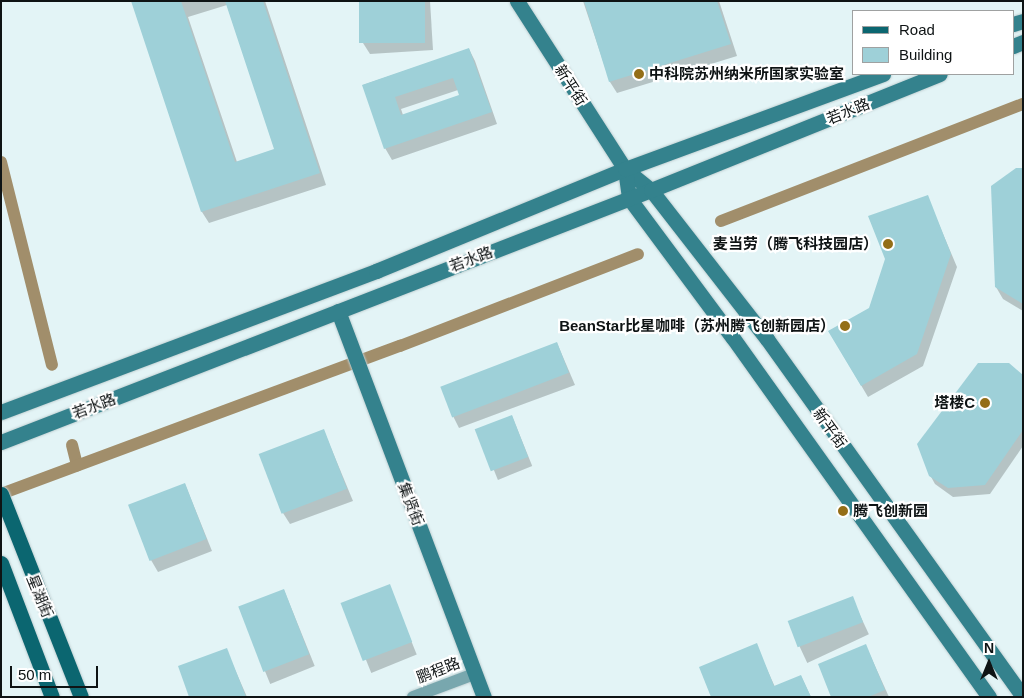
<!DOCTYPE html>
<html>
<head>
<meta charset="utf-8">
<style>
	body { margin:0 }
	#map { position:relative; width:1024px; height:698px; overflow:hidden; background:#e3f4f6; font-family:Helvetica,"Noto Sans SC",sans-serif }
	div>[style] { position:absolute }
	.shadow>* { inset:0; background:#0003; transform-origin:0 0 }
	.canal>* { height:12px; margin:-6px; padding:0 6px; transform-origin:6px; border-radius:6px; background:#a18e6b }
	.building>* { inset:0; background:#9ed0d8; transform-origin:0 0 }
	.roads { filter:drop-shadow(0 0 1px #c1d0d2) drop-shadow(0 0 1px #c1d0d2) }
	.street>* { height:12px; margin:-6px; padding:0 6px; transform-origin:6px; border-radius:6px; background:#78a7ae }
	.secondary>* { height:15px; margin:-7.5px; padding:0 7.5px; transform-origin:7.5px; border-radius:7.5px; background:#34828d }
	.primary>* { height:15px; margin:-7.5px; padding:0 7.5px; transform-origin:7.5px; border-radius:7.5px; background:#0b6670 }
	.dots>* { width:14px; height:14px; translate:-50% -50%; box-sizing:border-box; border:2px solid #fff; border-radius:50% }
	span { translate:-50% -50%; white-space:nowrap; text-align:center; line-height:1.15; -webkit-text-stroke:4.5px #fff; paint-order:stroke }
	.poi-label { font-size:15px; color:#0e1314; font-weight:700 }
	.left { translate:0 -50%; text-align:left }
	.right { translate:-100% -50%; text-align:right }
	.street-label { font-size:15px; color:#0e1314 }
	.frame { position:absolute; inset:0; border:2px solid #0e1314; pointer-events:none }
	.legend { position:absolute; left:852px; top:10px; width:162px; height:65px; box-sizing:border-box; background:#fff; border:1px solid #9fa1a1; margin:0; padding:6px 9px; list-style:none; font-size:15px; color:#0e1314 }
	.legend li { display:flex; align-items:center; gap:10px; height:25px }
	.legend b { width:25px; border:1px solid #9fa1a1 }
	.north { position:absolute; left:964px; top:638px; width:50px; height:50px; -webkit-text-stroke:4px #fff; paint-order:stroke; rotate:0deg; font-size:14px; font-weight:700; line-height:20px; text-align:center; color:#0e1314 }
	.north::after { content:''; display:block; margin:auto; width:18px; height:22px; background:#0e1314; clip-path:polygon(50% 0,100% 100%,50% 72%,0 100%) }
	.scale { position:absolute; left:10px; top:666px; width:88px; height:22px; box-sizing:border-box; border:2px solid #0e1314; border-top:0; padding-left:6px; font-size:15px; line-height:18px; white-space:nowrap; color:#0e1314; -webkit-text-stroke:4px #fff; paint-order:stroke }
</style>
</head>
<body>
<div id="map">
	<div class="shadow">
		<i style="clip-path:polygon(evenodd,132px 1px,265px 1px,326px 185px,209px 223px,202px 212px,132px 1px,227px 5px,275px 150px,237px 162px,188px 17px,227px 5px)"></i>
		<i style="clip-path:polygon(360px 1px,430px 1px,433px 50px,370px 54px,363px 43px)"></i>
		<i style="clip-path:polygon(583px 1px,719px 1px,737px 56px,617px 93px,610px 82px)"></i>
		<i style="clip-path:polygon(evenodd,469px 49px,475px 61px,497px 124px,392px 160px,385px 148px,363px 85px,469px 49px,458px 90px,461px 96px,403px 115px,401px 109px,458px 90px)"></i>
		<i style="clip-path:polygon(1023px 170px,1023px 311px,1003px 299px,996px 287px)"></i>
		<i style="clip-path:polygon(927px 196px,957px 267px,923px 366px,868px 397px,829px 331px,870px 309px)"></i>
		<i style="clip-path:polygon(557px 343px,575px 385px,459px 428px,453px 416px)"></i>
		<i style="clip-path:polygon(1023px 377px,1023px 446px,990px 494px,953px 497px,935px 484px,930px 475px)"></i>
		<i style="left:512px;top:416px;width:54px;height:37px;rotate:68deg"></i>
		<i style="clip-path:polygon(324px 431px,353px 501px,290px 524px,283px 513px)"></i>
		<i style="clip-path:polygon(185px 484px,212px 551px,158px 572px,151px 560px)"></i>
		<i style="left:389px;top:586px;width:74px;height:49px;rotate:68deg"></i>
		<i style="left:284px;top:590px;width:82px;height:48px;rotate:68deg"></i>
		<i style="left:852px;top:598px;width:40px;height:68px;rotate:65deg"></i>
		<i style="clip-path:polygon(756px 645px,775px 687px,801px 676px,811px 697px,712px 697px)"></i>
		<i style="clip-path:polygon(866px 646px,889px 697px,833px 697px)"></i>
		<i style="clip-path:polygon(226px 649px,247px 697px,191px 697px)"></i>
	</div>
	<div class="canal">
		<i style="left:1px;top:162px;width:209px;rotate:75.9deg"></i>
		<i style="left:721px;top:221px;width:324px;rotate:-21.2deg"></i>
		<i style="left:72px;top:445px;width:21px;rotate:76deg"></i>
		<i style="left:1px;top:494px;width:426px;rotate:-20.4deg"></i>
		<i style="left:400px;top:346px;width:255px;rotate:-21.1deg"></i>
	</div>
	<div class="building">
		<i style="clip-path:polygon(131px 1px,181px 1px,235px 162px,274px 149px,225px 1px,263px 1px,320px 173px,201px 212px)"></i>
		<i style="left:359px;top:1px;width:66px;height:42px"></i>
		<i style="clip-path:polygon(584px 1px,717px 1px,731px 44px,609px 82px)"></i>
		<i style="clip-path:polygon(evenodd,469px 48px,492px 112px,384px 149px,362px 85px,469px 48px,453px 78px,459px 95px,401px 115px,395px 97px,453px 78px)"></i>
		<i style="clip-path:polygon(1016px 168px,1023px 168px,1023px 304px,995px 287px,991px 186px)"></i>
		<i style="clip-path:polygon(928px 195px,951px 254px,917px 354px,861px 386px,828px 331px,869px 308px,885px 259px,868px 216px)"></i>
		<i style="left:557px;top:342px;width:33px;height:125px;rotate:69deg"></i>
		<i style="clip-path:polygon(978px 363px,1009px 363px,1023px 375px,1023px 430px,985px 485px,948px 488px,929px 476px,917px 444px)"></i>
		<i style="left:512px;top:415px;width:45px;height:40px;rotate:69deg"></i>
		<i style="left:324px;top:429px;width:64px;height:70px;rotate:69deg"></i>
		<i style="left:185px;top:483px;width:60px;height:61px;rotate:69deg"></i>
		<i style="left:390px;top:584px;width:62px;height:53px;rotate:69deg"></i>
		<i style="left:284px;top:589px;width:70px;height:49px;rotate:69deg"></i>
		<i style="left:853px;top:596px;width:28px;height:70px;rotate:69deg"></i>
		<i style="clip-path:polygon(757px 643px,774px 686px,801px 675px,811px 697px,711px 697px,699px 667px)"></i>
		<i style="clip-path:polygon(866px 644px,885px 690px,868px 697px,831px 697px,818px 664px)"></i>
		<i style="clip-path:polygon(227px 648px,246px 697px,189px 697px,178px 666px)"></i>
	</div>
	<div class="roads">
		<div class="street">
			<i style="left:413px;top:697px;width:65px;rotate:-20.7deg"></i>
		</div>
		<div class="secondary">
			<i style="left:517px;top:1px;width:200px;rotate:57.3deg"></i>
			<i style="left:625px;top:169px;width:33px;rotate:39deg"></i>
			<i style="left:651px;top:190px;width:189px;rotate:52.1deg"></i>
			<i style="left:767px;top:339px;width:440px;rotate:54.4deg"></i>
			<i style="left:1013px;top:24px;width:10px;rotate:-17deg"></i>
			<i style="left:1013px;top:46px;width:11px;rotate:-22deg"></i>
			<i style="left:625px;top:169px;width:29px;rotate:82deg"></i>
			<i style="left:629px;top:198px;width:174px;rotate:53.4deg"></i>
			<i style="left:733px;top:338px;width:441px;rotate:54.5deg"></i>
			<i style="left:338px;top:311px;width:413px;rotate:69.3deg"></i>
			<i style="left:1px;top:412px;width:401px;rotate:-20.6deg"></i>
			<i style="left:376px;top:271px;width:269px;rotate:-22.3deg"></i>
			<i style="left:625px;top:169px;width:275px;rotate:-20.2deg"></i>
			<i style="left:1px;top:442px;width:697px;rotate:-21.19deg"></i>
			<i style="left:651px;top:190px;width:311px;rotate:-21.9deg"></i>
		</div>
		<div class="primary">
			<i style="left:1px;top:494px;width:218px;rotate:68.5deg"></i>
			<i style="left:1px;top:563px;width:143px;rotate:69.2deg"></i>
		</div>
	</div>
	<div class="dots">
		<i style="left:639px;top:74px;background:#946e17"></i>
		<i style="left:888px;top:244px;background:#946e17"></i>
		<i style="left:845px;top:326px;background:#946e17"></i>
		<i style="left:985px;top:403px;background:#946e17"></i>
		<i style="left:843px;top:511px;background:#946e17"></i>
	</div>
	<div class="poi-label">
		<span class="left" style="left:649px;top:74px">中科院苏州纳米所国家实验室</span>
		<span class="right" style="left:878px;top:244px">麦当劳（腾飞科技园店）</span>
		<span class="right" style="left:835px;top:326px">BeanStar比星咖啡（苏州腾飞创新园店）</span>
		<span class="right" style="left:975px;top:403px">塔楼C</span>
		<span class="left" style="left:853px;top:511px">腾飞创新园</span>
	</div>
	<div class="street-label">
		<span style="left:571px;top:85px;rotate:57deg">新平街</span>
		<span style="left:848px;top:111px;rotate:-22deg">若水路</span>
		<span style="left:471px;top:259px;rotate:-21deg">若水路</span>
		<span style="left:94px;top:406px;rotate:-21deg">若水路</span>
		<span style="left:830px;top:428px;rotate:54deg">新平街</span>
		<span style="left:411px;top:504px;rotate:69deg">集贤街</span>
		<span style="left:40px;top:596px;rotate:68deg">星湖街</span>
		<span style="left:438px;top:670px;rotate:-21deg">鹏程路</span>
	</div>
	<div class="frame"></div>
	<ul class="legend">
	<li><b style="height:6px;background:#0b6670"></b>Road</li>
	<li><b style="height:14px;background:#9ed0d8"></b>Building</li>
	</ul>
	<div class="north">N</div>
	<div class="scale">50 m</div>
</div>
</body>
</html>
